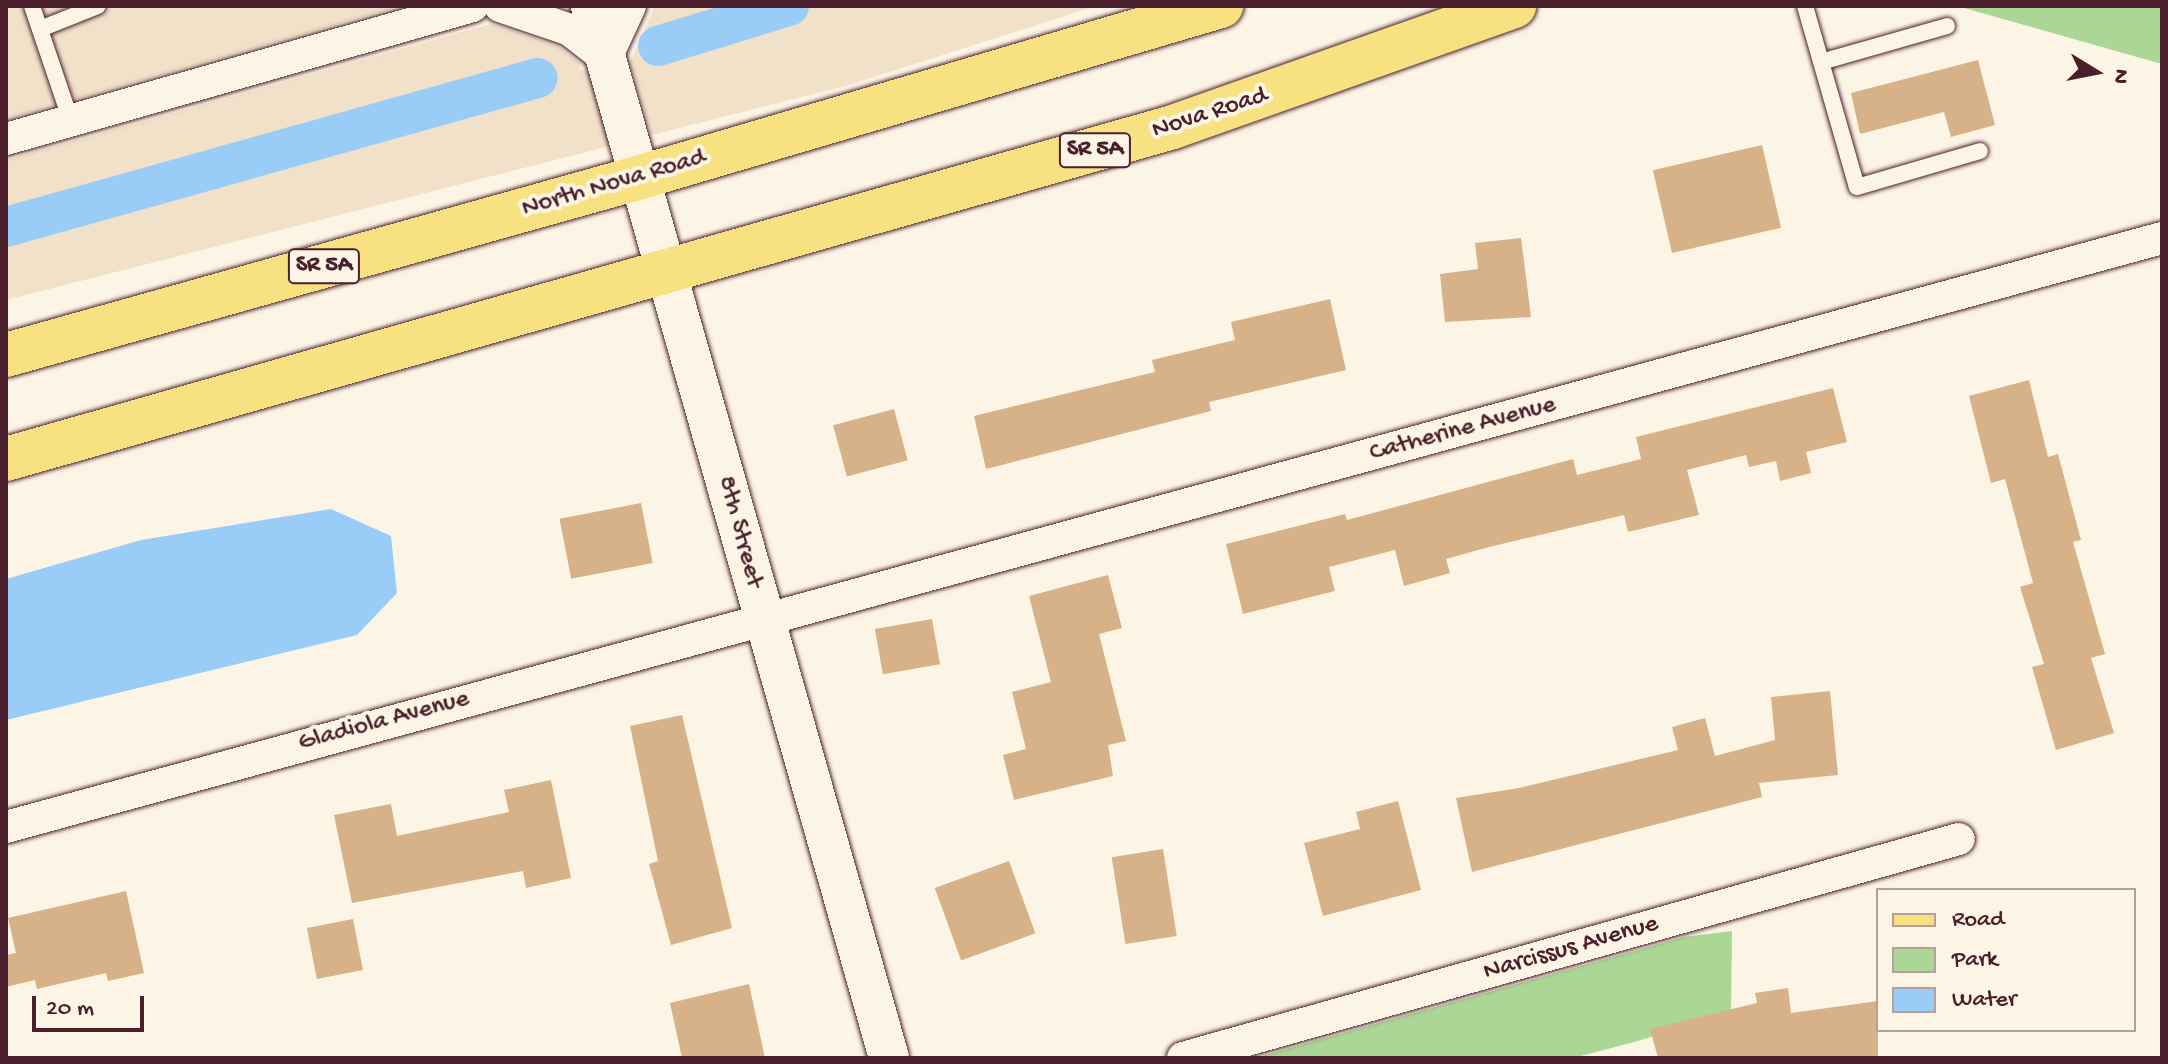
<!DOCTYPE html>
<html>
<head>
<meta charset="utf-8">
<style>
	body { margin:0 }
	#map { position:relative; width:2168px; height:1064px; overflow:hidden; background:#fcf5e5; font-family:"Gochi Hand",sans-serif }
	div>[style] { position:absolute }
	.built>* { inset:0; background:#f1e1c9 }
	.green>* { inset:0; background:#abd695 }
	.water>* { inset:0; background:#99cdf7 }
	.canal>* { height:40px; margin:-20px; padding:0 20px; transform-origin:20px; border-radius:20px; background:#99cdf7 }
	.building>* { inset:0; background:#d7b289; transform-origin:0 0 }
	.roads { filter:drop-shadow(0 0 2px #4a1f2b) drop-shadow(0 0 2px #4a1f2b) }
	.service>* { height:16px; margin:-8px; padding:0 8px; transform-origin:8px; border-radius:8px; background:#fcf5e5 }
	.minor>* { height:32px; margin:-16px; padding:0 16px; transform-origin:16px; border-radius:16px; background:#fcf5e5 }
	.tertiary>* { height:40px; margin:-20px; padding:0 20px; transform-origin:20px; border-radius:20px; background:#fcf5e5 }
	.primary>* { height:44px; margin:-22px; padding:0 22px; transform-origin:22px; border-radius:22px; background:#f8e181 }
	span { translate:-50% -50%; white-space:nowrap; text-align:center; line-height:1.15; -webkit-text-stroke:8px #fcf5e5; paint-order:stroke }
	.shield-label span { padding:2px 6px; background:#fcf5e5; border:2px solid; border-radius:6px; -webkit-text-stroke-width:0 }
	.shield-label { font-size:24px; color:#4a1f2b; font-weight:700 }
	.street-label { font-size:26px; color:#4a1f2b }
	.frame { position:absolute; inset:0; border:8px solid #4a1f2b; pointer-events:none }
	.legend { position:absolute; left:1876px; top:888px; width:260px; height:144px; box-sizing:border-box; background:#fcf5e5; border:2px solid #b59f9b; margin:0; padding:10px 14px; list-style:none; font-size:24px; color:#4a1f2b }
	.legend li { display:flex; align-items:center; gap:16px; height:40px }
	.legend b { width:40px; border:2px solid #b59f9b }
	.north { position:absolute; left:2056px; top:32px; width:80px; height:80px; -webkit-text-stroke:6px #fcf5e5; paint-order:stroke; rotate:100deg; font-size:22px; font-weight:700; line-height:32px; text-align:center; color:#4a1f2b }
	.north::after { content:''; display:block; margin:auto; width:28px; height:36px; background:#4a1f2b; clip-path:polygon(50% 0,100% 100%,50% 72%,0 100%) }
	.scale { position:absolute; left:32px; top:996px; width:112px; height:36px; box-sizing:border-box; border:4px solid #4a1f2b; border-top:0; padding-left:10px; font-size:24px; line-height:28px; white-space:nowrap; color:#4a1f2b; -webkit-text-stroke:6px #fcf5e5; paint-order:stroke }
</style>
</head>
<body>
<div id="map">
	<div class="built">
		<i style="clip-path:polygon(6px 6px,401px 6px,6px 119px)"></i>
		<i style="clip-path:polygon(655px 6px,1096px 6px,849px 85px,652px 135px,630px 63px)"></i>
		<i style="clip-path:polygon(491px 24px,558px 46px,581px 64px,579px 69px,589px 72px,610px 146px,6px 300px,6px 160px)"></i>
	</div>
	<div class="green">
		<i style="clip-path:polygon(1957px 6px,2162px 6px,2162px 64px)"></i>
		<i style="clip-path:polygon(1732px 931px,1731px 1013px,1634px 1042px,1573px 1058px,1255px 1058px,1684px 937px)"></i>
	</div>
	<div class="water">
		<i style="clip-path:polygon(331px 509px,391px 536px,397px 593px,357px 635px,6px 720px,6px 579px,141px 540px)"></i>
	</div>
	<div class="canal">
		<i style="left:658px;top:46px;width:137px;rotate:-17deg"></i>
		<i style="left:6px;top:227px;width:552px;rotate:-15.65deg"></i>
	</div>
	<div class="building">
		<i style="clip-path:polygon(1978px 60px,1995px 125px,1951px 137px,1944px 112px,1860px 134px,1851px 93px)"></i>
		<i style="left:1762px;top:145px;width:85px;height:112px;rotate:77deg"></i>
		<i style="clip-path:polygon(1521px 238px,1531px 317px,1445px 322px,1440px 274px,1478px 269px,1475px 243px)"></i>
		<i style="clip-path:polygon(1330px 299px,1346px 370px,1209px 402px,1211px 411px,986px 469px,974px 416px,1155px 372px,1152px 360px,1235px 340px,1231px 322px)"></i>
		<i style="clip-path:polygon(2029px 380px,2048px 457px,2058px 454px,2081px 540px,2073px 542px,2105px 654px,2091px 658px,2114px 733px,2056px 750px,2032px 667px,2044px 664px,2020px 587px,2033px 583px,2005px 479px,1991px 483px,1969px 396px)"></i>
		<i style="clip-path:polygon(1833px 388px,1847px 442px,1806px 452px,1811px 473px,1780px 481px,1776px 461px,1749px 467px,1746px 455px,1687px 470px,1699px 515px,1628px 532px,1624px 515px,1489px 547px,1446px 559px,1450px 573px,1404px 586px,1395px 550px,1329px 567px,1335px 591px,1243px 614px,1226px 544px,1345px 514px,1347px 520px,1573px 459px,1577px 475px,1641px 459px,1636px 437px)"></i>
		<i style="left:894px;top:409px;width:53px;height:63px;rotate:75deg"></i>
		<i style="left:641px;top:503px;width:61px;height:83px;rotate:79deg"></i>
		<i style="clip-path:polygon(1108px 575px,1122px 628px,1099px 634px,1126px 741px,1108px 745px,1113px 776px,1014px 800px,1003px 755px,1026px 749px,1012px 692px,1051px 682px,1029px 596px)"></i>
		<i style="left:932px;top:619px;width:46px;height:58px;rotate:80deg"></i>
		<i style="clip-path:polygon(1830px 691px,1838px 775px,1759px 783px,1762px 797px,1472px 872px,1456px 798px,1519px 788px,1678px 750px,1672px 727px,1705px 718px,1715px 756px,1775px 740px,1771px 697px)"></i>
		<i style="clip-path:polygon(682px 715px,732px 928px,671px 945px,649px 864px,658px 861px,630px 726px)"></i>
		<i style="clip-path:polygon(551px 780px,571px 878px,526px 888px,523px 871px,352px 903px,334px 815px,391px 804px,397px 836px,509px 812px,504px 790px)"></i>
		<i style="clip-path:polygon(1398px 801px,1421px 890px,1323px 916px,1304px 843px,1360px 829px,1356px 812px)"></i>
		<i style="left:1163px;top:849px;width:88px;height:52px;rotate:81deg"></i>
		<i style="left:1009px;top:861px;width:77px;height:79px;rotate:70deg"></i>
		<i style="clip-path:polygon(126px 891px,144px 973px,108px 981px,106px 973px,37px 989px,35px 980px,6px 987px,6px 955px,16px 953px,8px 918px)"></i>
		<i style="left:353px;top:919px;width:52px;height:47px;rotate:79deg"></i>
		<i style="clip-path:polygon(749px 984px,765px 1058px,682px 1058px,670px 1003px)"></i>
		<i style="clip-path:polygon(1788px 988px,1791px 1013px,1878px 1001px,1878px 1056px,1658px 1058px,1650px 1029px,1757px 1003px,1755px 993px)"></i>
	</div>
	<div class="roads">
		<div class="service">
			<i style="left:32px;top:6px;width:121px;rotate:71.3deg"></i>
			<i style="left:1805px;top:6px;width:188px;rotate:74deg"></i>
			<i style="left:1857px;top:187px;width:128px;rotate:-16.3deg"></i>
			<i style="left:40px;top:29px;width:62px;rotate:-21.6deg"></i>
			<i style="left:1821px;top:62px;width:131px;rotate:-15.9deg"></i>
		</div>
		<div class="minor">
			<i style="left:500px;top:6px;width:74px;rotate:18.9deg"></i>
			<i style="left:570px;top:30px;width:46px;rotate:37.9deg"></i>
			<i style="left:606px;top:58px;width:57px;rotate:-65.2deg"></i>
			<i style="left:6px;top:139px;width:485px;rotate:-15.9deg"></i>
			<i style="left:6px;top:827px;width:2235px;rotate:-15.28deg"></i>
			<i style="left:1183px;top:1058px;width:806px;rotate:-15.76deg"></i>
		</div>
		<div class="tertiary">
			<i style="left:591px;top:6px;width:1093px;rotate:74.18deg"></i>
		</div>
		<div class="primary">
			<i style="left:6px;top:355px;width:659px;rotate:-15.66deg"></i>
			<i style="left:641px;top:177px;width:605px;rotate:-16.43deg"></i>
			<i style="left:6px;top:459px;width:1213px;rotate:-15.88deg"></i>
			<i style="left:1173px;top:127px;width:362px;rotate:-19.5deg"></i>
		</div>
	</div>
	<div class="shield-label">
		<span style="left:1095px;top:150px">SR 5A</span>
		<span style="left:324px;top:266px">SR 5A</span>
	</div>
	<div class="street-label">
		<span style="left:1210px;top:114px;rotate:-18deg">Nova Road</span>
		<span style="left:614px;top:184px;rotate:-16deg">North Nova Road</span>
		<span style="left:1463px;top:430px;rotate:-15deg">Catherine Avenue</span>
		<span style="left:739px;top:532px;rotate:75deg">8th Street</span>
		<span style="left:384px;top:722px;rotate:-15deg">Gladiola Avenue</span>
		<span style="left:1571px;top:949px;rotate:-16deg">Narcissus Avenue</span>
	</div>
	<div class="frame"></div>
	<ul class="legend">
	<li><b style="height:10px;background:#f8e181"></b>Road</li>
	<li><b style="height:22px;background:#abd695"></b>Park</li>
	<li><b style="height:22px;background:#99cdf7"></b>Water</li>
	</ul>
	<div class="north">N</div>
	<div class="scale">20 m</div>
</div>
</body>
</html>
